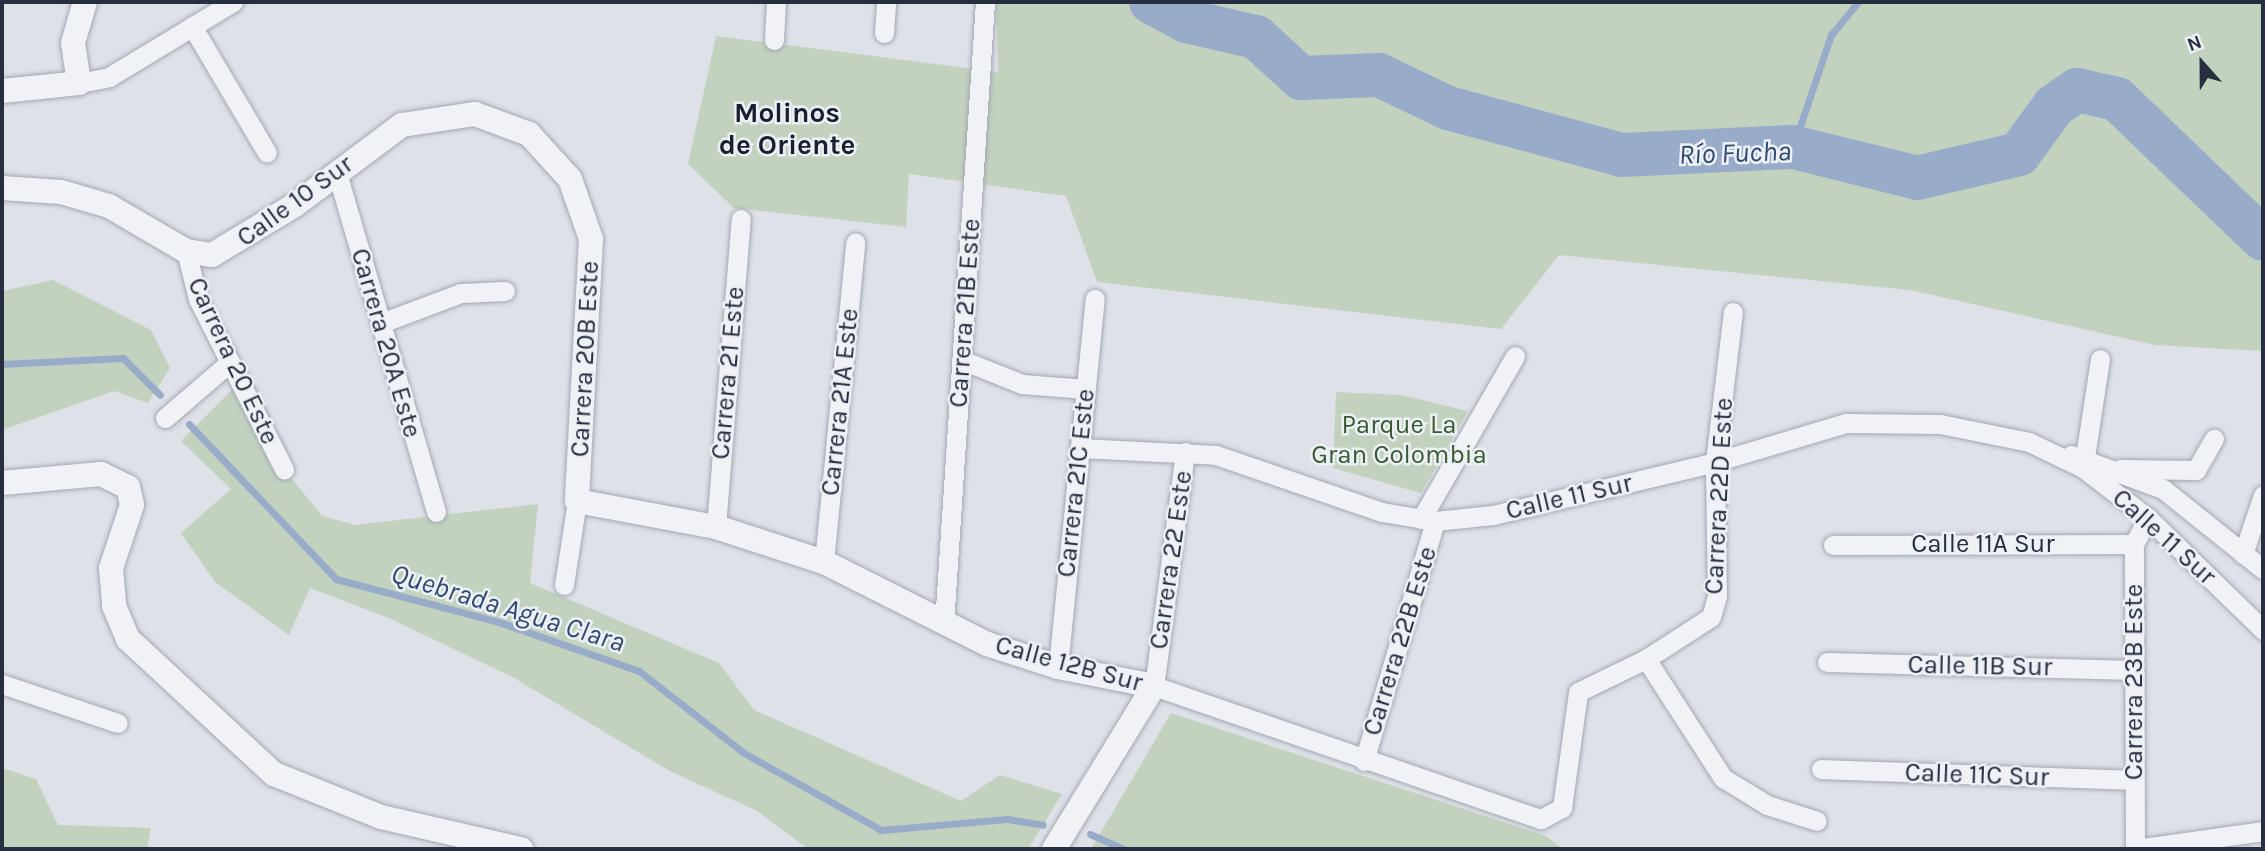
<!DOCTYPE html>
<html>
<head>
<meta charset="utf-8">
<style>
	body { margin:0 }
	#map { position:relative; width:2265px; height:851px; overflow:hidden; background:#dee1e8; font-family:Karla,sans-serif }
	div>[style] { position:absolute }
	.green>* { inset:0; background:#c2d2bf }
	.stream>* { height:7px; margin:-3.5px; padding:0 3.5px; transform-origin:3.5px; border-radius:3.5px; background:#98acc9 }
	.river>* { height:44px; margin:-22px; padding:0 22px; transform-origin:22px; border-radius:22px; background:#98acc9 }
	.roads { filter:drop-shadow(0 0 2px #a3a8b2) drop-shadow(0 0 2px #a3a8b2) }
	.minor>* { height:19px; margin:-9.5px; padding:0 9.5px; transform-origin:9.5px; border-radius:9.5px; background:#f1f2f6 }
	.tertiary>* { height:24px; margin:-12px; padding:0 12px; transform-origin:12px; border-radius:12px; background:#f1f2f6 }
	span { translate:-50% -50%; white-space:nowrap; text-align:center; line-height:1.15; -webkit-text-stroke:5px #edf0f5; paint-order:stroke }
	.street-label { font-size:26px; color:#272e3f }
	.park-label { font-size:26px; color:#385b34 }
	.neighbourhood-label { font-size:28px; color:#191f2f; font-weight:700 }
	.water-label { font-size:28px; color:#314973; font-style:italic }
	.frame { position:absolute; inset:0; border:4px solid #272e3f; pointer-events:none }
	.north { position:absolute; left:2167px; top:28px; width:70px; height:70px; -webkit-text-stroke:5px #edf0f5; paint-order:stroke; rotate:339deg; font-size:19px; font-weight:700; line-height:28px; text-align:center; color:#272e3f }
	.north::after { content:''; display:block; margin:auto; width:24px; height:32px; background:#272e3f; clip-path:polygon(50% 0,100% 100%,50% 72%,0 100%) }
</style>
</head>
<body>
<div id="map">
	<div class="green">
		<i style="clip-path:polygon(996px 2px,2263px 2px,2263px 351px,2155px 345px,1910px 290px,1559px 255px,1501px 329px,1097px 282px,1066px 196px,909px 174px,906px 227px,734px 208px,688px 164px,716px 36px,998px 72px)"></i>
		<i style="clip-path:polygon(53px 280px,151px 330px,170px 368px,148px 403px,114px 391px,2px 430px,2px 291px)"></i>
		<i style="clip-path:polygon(240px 382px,284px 469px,322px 516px,355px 525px,538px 504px,530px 583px,719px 663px,754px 710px,961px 801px,1000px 775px,1062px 794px,1029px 848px,808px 849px,757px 811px,670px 771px,514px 678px,389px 618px,310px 588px,289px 635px,215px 582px,181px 533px,231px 489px,181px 441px)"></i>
		<i style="clip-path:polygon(1336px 392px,1401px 395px,1468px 411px,1421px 493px,1333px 468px)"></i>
		<i style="clip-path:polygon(1171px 713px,1546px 836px,1563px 849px,1091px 849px)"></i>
		<i style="clip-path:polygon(2px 768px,36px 779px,58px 825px,151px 828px,147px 849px,2px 849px)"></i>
	</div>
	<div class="stream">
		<i style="left:1793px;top:147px;width:118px;rotate:-71.3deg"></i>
		<i style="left:1831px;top:35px;width:43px;rotate:-50.7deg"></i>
		<i style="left:2px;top:364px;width:121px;rotate:-2.8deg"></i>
		<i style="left:123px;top:358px;width:52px;rotate:45deg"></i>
		<i style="left:189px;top:424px;width:214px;rotate:46.5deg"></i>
		<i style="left:336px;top:579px;width:169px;rotate:14.8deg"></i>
		<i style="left:499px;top:622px;width:148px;rotate:19.3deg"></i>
		<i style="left:639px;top:671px;width:133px;rotate:38deg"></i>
		<i style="left:744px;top:753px;width:157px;rotate:29.3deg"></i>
		<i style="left:881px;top:830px;width:126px;rotate:-5deg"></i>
		<i style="left:1007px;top:819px;width:36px;rotate:9deg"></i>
		<i style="left:1090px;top:834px;width:36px;rotate:24deg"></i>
	</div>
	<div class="river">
		<i style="left:1151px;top:2px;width:40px;rotate:28deg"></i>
		<i style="left:1186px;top:21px;width:72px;rotate:12.9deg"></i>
		<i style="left:1256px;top:37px;width:61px;rotate:42.3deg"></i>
		<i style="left:1301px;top:78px;width:78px;rotate:-2.2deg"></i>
		<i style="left:1379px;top:75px;width:76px;rotate:25.6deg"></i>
		<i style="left:1448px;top:108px;width:180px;rotate:15.1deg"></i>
		<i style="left:1622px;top:155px;width:171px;rotate:-2.7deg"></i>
		<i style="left:1793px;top:147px;width:128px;rotate:14deg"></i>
		<i style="left:1917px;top:178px;width:105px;rotate:-13.2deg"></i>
		<i style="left:2019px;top:154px;width:59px;rotate:-53.9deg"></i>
		<i style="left:2054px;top:106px;width:28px;rotate:-35deg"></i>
		<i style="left:2077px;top:90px;width:41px;rotate:12.7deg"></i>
		<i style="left:2117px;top:99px;width:202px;rotate:43.8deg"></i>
	</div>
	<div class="roads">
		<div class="minor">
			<i style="left:192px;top:26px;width:147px;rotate:59.4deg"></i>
			<i style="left:884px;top:33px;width:31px;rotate:-86deg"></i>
			<i style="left:774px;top:40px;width:38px;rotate:-87deg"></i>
			<i style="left:79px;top:83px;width:31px;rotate:-11deg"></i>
			<i style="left:109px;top:77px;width:145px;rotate:-31.2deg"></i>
			<i style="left:337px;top:173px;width:353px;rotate:73.7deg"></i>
			<i style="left:186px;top:251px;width:49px;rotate:76deg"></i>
			<i style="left:198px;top:299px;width:191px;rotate:63.2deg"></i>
			<i style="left:381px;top:323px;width:85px;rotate:-20.6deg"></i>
			<i style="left:461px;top:293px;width:44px;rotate:-2.6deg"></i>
			<i style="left:962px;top:360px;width:65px;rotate:21.8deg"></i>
			<i style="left:1022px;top:384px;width:64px;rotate:4.5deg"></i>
			<i style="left:165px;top:418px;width:86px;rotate:-40.7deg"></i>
			<i style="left:1080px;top:448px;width:136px;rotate:2.9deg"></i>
			<i style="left:1216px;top:455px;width:176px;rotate:19deg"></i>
			<i style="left:1382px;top:512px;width:54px;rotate:9.6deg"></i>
			<i style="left:1435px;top:521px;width:58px;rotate:-5.9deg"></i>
			<i style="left:1493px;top:515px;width:228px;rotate:-13.4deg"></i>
			<i style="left:1715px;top:462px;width:137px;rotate:-16.6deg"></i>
			<i style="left:1846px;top:423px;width:94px;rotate:0.6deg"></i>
			<i style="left:1940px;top:424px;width:91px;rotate:11.4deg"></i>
			<i style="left:2029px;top:442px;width:60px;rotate:25.7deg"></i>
			<i style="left:2083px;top:468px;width:82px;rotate:37.6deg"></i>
			<i style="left:2148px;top:518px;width:161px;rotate:44.2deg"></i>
			<i style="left:1185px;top:452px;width:236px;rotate:97.5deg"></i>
			<i style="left:1154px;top:686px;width:409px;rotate:19deg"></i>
			<i style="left:1541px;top:819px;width:24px;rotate:-28deg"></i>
			<i style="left:1562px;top:808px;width:117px;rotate:-82.1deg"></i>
			<i style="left:1578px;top:692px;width:76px;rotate:-25.9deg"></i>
			<i style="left:1646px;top:659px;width:77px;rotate:-32.9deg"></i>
			<i style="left:1711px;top:617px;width:22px;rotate:-74deg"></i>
			<i style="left:1717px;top:596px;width:134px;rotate:-90.9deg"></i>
			<i style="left:1715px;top:462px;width:151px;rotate:-83.2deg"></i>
			<i style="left:2071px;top:455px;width:98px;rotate:20.3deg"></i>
			<i style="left:2163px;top:489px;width:128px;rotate:38.7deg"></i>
			<i style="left:2085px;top:457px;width:99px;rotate:-81.3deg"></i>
			<i style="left:2120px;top:469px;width:76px;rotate:0.8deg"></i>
			<i style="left:2196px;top:470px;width:36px;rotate:-60deg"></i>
			<i style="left:1421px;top:519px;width:188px;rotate:-60deg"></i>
			<i style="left:716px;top:527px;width:309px;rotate:-85.4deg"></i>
			<i style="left:1833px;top:545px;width:301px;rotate:-0.2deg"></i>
			<i style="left:2243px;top:554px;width:62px;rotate:-71.3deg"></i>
			<i style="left:824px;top:562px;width:321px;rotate:-84.4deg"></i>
			<i style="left:564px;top:585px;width:85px;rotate:-81.2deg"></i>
			<i style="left:944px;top:624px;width:623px;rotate:-86.23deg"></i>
			<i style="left:1646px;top:659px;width:142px;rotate:57.1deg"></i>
			<i style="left:1723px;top:778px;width:52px;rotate:31.5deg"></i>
			<i style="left:1767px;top:805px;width:52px;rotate:17.7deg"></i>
			<i style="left:1827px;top:662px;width:307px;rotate:1.5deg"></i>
			<i style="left:1058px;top:667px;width:370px;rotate:-84.3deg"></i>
			<i style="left:2px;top:684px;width:122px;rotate:18.6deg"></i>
			<i style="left:1364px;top:761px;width:250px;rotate:-73.5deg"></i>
			<i style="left:1821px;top:769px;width:313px;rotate:2deg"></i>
			<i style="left:2135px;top:849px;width:305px;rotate:-90.2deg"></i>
			<i style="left:2134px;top:544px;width:30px;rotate:-62deg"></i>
			<i style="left:2135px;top:849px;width:129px;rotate:-8deg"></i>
		</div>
		<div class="tertiary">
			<i style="left:2px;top:91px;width:77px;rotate:-5.9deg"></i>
			<i style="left:79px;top:83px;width:40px;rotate:-98.5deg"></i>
			<i style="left:73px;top:43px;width:43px;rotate:-73.7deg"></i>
			<i style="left:2px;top:188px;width:59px;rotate:3.9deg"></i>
			<i style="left:61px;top:192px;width:50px;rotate:16.3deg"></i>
			<i style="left:109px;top:206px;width:89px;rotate:30.3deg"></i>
			<i style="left:186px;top:251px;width:26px;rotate:9deg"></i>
			<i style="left:212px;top:255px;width:97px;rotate:-31.1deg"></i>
			<i style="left:295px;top:205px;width:134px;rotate:-36.8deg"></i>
			<i style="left:402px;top:125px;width:74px;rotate:-8.6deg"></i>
			<i style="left:475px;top:114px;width:58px;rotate:20.3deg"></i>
			<i style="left:529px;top:134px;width:61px;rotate:47.7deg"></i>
			<i style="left:570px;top:179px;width:64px;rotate:70.7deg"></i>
			<i style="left:591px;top:239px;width:262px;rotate:93.1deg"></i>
			<i style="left:577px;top:501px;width:141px;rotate:10.6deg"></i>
			<i style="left:716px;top:527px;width:114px;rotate:18deg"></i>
			<i style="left:824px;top:562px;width:182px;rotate:26.7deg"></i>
			<i style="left:987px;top:644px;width:75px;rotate:17.9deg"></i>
			<i style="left:1058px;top:667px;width:98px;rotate:11.2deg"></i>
			<i style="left:1154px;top:686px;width:191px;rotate:121.5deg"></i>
			<i style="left:2px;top:483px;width:99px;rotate:-5.2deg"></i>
			<i style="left:101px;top:474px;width:30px;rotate:26deg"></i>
			<i style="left:128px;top:487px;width:18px;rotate:77deg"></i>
			<i style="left:132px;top:505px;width:66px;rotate:108.4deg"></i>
			<i style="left:111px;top:568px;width:38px;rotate:85deg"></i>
			<i style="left:114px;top:606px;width:36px;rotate:67deg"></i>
			<i style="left:128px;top:639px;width:199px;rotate:42.8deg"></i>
			<i style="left:274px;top:774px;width:115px;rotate:21.9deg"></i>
			<i style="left:381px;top:817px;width:144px;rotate:12.9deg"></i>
		</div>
	</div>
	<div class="street-label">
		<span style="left:295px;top:201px;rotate:-36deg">Calle 10 Sur</span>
		<span style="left:965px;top:313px;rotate:-86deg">Carrera 21B Este</span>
		<span style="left:386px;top:343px;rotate:74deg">Carrera 20A Este</span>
		<span style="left:585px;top:359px;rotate:-87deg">Carrera 20B Este</span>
		<span style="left:233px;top:361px;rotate:65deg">Carrera 20 Este</span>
		<span style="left:728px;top:373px;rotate:-85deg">Carrera 21 Este</span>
		<span style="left:840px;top:402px;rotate:-84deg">Carrera 21A Este</span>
		<span style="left:1076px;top:483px;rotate:-84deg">Carrera 21C Este</span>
		<span style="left:1719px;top:496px;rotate:-87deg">Carrera 22D Este</span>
		<span style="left:1569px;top:497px;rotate:-13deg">Calle 11 Sur</span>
		<span style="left:2164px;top:537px;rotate:42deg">Calle 11 Sur</span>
		<span style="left:1983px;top:544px">Calle 11A Sur</span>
		<span style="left:1171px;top:560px;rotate:-82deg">Carrera 22 Este</span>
		<span style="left:1400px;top:641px;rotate:-73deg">Carrera 22B Este</span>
		<span style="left:1069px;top:664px;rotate:15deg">Calle 12B Sur</span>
		<span style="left:1980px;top:666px;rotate:1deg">Calle 11B Sur</span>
		<span style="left:2134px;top:682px;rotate:-90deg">Carrera 23B Este</span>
		<span style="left:1977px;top:775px;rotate:2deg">Calle 11C Sur</span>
	</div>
	<div class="park-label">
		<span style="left:1399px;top:440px">Parque La<br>Gran Colombia</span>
	</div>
	<div class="neighbourhood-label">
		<span style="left:787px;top:129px">Molinos<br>de Oriente</span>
	</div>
	<div class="water-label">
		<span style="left:1735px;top:153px;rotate:-2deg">Río Fucha</span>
		<span style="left:508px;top:608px;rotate:17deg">Quebrada Agua Clara</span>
	</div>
	<div class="frame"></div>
	<div class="north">N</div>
</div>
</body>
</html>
